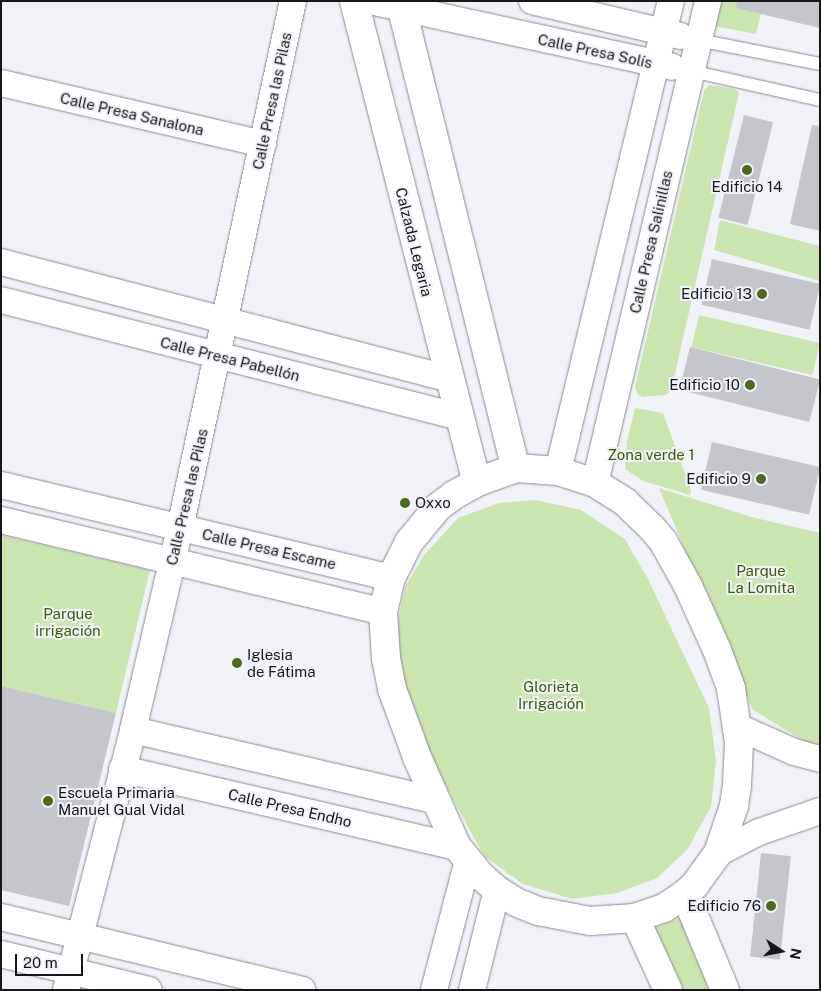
<!DOCTYPE html>
<html>
<head>
<meta charset="utf-8">
<style>
	body { margin:0 }
	#map { position:relative; width:821px; height:991px; overflow:hidden; background:#f1f2f8; font-family:"Public Sans",sans-serif }
	div>[style] { position:absolute }
	.green>* { inset:0; background:#cbe5b1; transform-origin:0 0 }
	.building>* { inset:0; background:#c5c6cc; transform-origin:0 0 }
	.roads { filter:drop-shadow(0 0 1px #898a90) drop-shadow(0 0 1px #898a90) }
	.lane>* { height:12px; margin:-6px; padding:0 6px; transform-origin:6px; border-radius:6px; background:#fff }
	.street>* { height:26px; margin:-13px; padding:0 13px; transform-origin:13px; border-radius:13px; background:#fff }
	.secondary>* { height:28px; margin:-14px; padding:0 14px; transform-origin:14px; border-radius:14px; background:#fff }
	.dots>* { width:14px; height:14px; translate:-50% -50%; box-sizing:border-box; border:2px solid #f1f2f8; border-radius:50% }
	span { translate:-50% -50%; white-space:nowrap; text-align:center; line-height:1.15; -webkit-text-stroke:4px #f1f2f8; paint-order:stroke }
	.street-label { font-size:15px; color:#171719 }
	.poi-label { font-size:15px; color:#171719 }
	.right { translate:-100% -50%; text-align:right }
	.left { translate:0 -50%; text-align:left }
	.park-label { font-size:15px; color:#3b5b00 }
	.frame { position:absolute; inset:0; border:2px solid #171719; pointer-events:none }
	.north { position:absolute; left:756px; top:926px; width:50px; height:50px; -webkit-text-stroke:4px #f1f2f8; paint-order:stroke; rotate:101deg; font-size:14px; font-weight:700; line-height:20px; text-align:center; color:#171719 }
	.north::after { content:''; display:block; margin:auto; width:18px; height:22px; background:#171719; clip-path:polygon(50% 0,100% 100%,50% 72%,0 100%) }
	.scale { position:absolute; left:15px; top:954px; width:68px; height:22px; box-sizing:border-box; border:2px solid #171719; border-top:0; padding-left:6px; font-size:15px; line-height:18px; white-space:nowrap; color:#171719; -webkit-text-stroke:4px #f1f2f8; paint-order:stroke }
</style>
</head>
<body>
<div id="map">
	<div class="green">
		<i style="clip-path:polygon(720px 1px,764px 1px,756px 34px,714px 26px)"></i>
		<i style="clip-path:polygon(709px 85px,735px 89px,739px 93px,671px 391px,666px 395px,643px 397px,638px 395px,635px 387px,704px 91px)"></i>
		<i style="clip-path:polygon(720px 220px,820px 246px,820px 281px,714px 250px)"></i>
		<i style="left:699px;top:315px;width:124px;height:33px;rotate:13deg"></i>
		<i style="clip-path:polygon(635px 408px,663px 413px,691px 490px,690px 495px,643px 481px,625px 469px,627px 441px)"></i>
		<i style="clip-path:polygon(659px 488px,755px 518px,820px 533px,820px 751px,752px 709px)"></i>
		<i style="clip-path:polygon(536px 500px,581px 510px,625px 539px,648px 579px,709px 708px,716px 760px,711px 807px,687px 850px,657px 878px,617px 893px,572px 899px,523px 884px,484px 856px,425px 748px,398px 669px,396px 630px,405px 587px,424px 555px,458px 518px,499px 503px)"></i>
		<i style="clip-path:polygon(1px 535px,150px 570px,116px 713px,1px 686px)"></i>
		<i style="clip-path:polygon(688px 915px,720px 990px,680px 990px,651px 929px)"></i>
	</div>
	<div class="building">
		<i style="clip-path:polygon(737px 1px,820px 1px,820px 28px,736px 8px)"></i>
		<i style="left:744px;top:115px;width:30px;height:106px;rotate:14deg"></i>
		<i style="clip-path:polygon(812px 125px,820px 126px,820px 231px,790px 224px)"></i>
		<i style="left:712px;top:259px;width:111px;height:47px;rotate:13deg"></i>
		<i style="left:690px;top:347px;width:134px;height:44px;rotate:14deg"></i>
		<i style="left:712px;top:442px;width:111px;height:49px;rotate:13deg"></i>
		<i style="clip-path:polygon(1px 686px,116px 713px,69px 906px,1px 890px)"></i>
		<i style="left:761px;top:853px;width:30px;height:104px;rotate:6deg"></i>
	</div>
	<div class="roads">
		<div class="lane">
			<i style="left:698px;top:40px;width:124px;rotate:11.1deg"></i>
			<i style="left:691px;top:71px;width:132px;rotate:12.7deg"></i>
		</div>
		<div class="street">
			<i style="left:370px;top:1px;width:309px;rotate:12.3deg"></i>
			<i style="left:532px;top:1px;width:152px;rotate:13.3deg"></i>
			<i style="left:1px;top:83px;width:269px;rotate:13.1deg"></i>
			<i style="left:1px;top:262px;width:463px;rotate:14.6deg"></i>
			<i style="left:1px;top:300px;width:473px;rotate:14.3deg"></i>
			<i style="left:558px;top:471px;width:483px;rotate:-76.5deg"></i>
			<i style="left:595px;top:483px;width:495px;rotate:-76.8deg"></i>
			<i style="left:1px;top:485px;width:401px;rotate:13.4deg"></i>
			<i style="left:1px;top:520px;width:393px;rotate:13.5deg"></i>
			<i style="left:736px;top:726px;width:64px;rotate:24.1deg"></i>
			<i style="left:794px;top:752px;width:27px;rotate:15deg"></i>
			<i style="left:133px;top:730px;width:312px;rotate:13.1deg"></i>
			<i style="left:122px;top:769px;width:344px;rotate:13.1deg"></i>
			<i style="left:718px;top:853px;width:46px;rotate:-27.1deg"></i>
			<i style="left:759px;top:832px;width:65px;rotate:-19deg"></i>
			<i style="left:1px;top:917px;width:310px;rotate:13.6deg"></i>
			<i style="left:1px;top:954px;width:152px;rotate:13.7deg"></i>
			<i style="left:66px;top:990px;width:268px;rotate:-75.5deg"></i>
			<i style="left:133px;top:730px;width:207px;rotate:-76.9deg"></i>
			<i style="left:180px;top:528px;width:539px;rotate:-77.9deg"></i>
			<i style="left:434px;top:990px;width:134px;rotate:-75.3deg"></i>
			<i style="left:472px;top:990px;width:103px;rotate:-76deg"></i>
		</div>
		<div class="secondary">
			<i style="left:354px;top:1px;width:496px;rotate:75.7deg"></i>
			<i style="left:400px;top:1px;width:481px;rotate:76.1deg"></i>
			<i style="left:516px;top:468px;width:42px;rotate:4.1deg"></i>
			<i style="left:558px;top:471px;width:39px;rotate:18deg"></i>
			<i style="left:595px;top:483px;width:36px;rotate:32deg"></i>
			<i style="left:625px;top:502px;width:37px;rotate:44deg"></i>
			<i style="left:652px;top:528px;width:17px;rotate:50deg"></i>
			<i style="left:663px;top:541px;width:51px;rotate:60.9deg"></i>
			<i style="left:688px;top:586px;width:70px;rotate:65.6deg"></i>
			<i style="left:717px;top:650px;width:40px;rotate:69.8deg"></i>
			<i style="left:731px;top:688px;width:56px;rotate:81.7deg"></i>
			<i style="left:739px;top:743px;width:43px;rotate:92.7deg"></i>
			<i style="left:737px;top:786px;width:20px;rotate:99deg"></i>
			<i style="left:734px;top:806px;width:50px;rotate:108.8deg"></i>
			<i style="left:718px;top:853px;width:39px;rotate:126deg"></i>
			<i style="left:695px;top:885px;width:13px;rotate:138deg"></i>
			<i style="left:685px;top:894px;width:25px;rotate:146deg"></i>
			<i style="left:664px;top:908px;width:31px;rotate:161deg"></i>
			<i style="left:635px;top:918px;width:45px;rotate:176.2deg"></i>
			<i style="left:590px;top:921px;width:53px;rotate:-169.1deg"></i>
			<i style="left:538px;top:911px;width:24px;rotate:-158deg"></i>
			<i style="left:516px;top:902px;width:22px;rotate:-148deg"></i>
			<i style="left:497px;top:890px;width:23px;rotate:-139deg"></i>
			<i style="left:480px;top:875px;width:36px;rotate:-129deg"></i>
			<i style="left:457px;top:847px;width:98px;rotate:-114deg"></i>
			<i style="left:417px;top:757px;width:72px;rotate:-110.2deg"></i>
			<i style="left:392px;top:689px;width:32px;rotate:-101deg"></i>
			<i style="left:386px;top:658px;width:46px;rotate:-93.7deg"></i>
			<i style="left:383px;top:612px;width:35px;rotate:-77deg"></i>
			<i style="left:391px;top:578px;width:40px;rotate:-63.4deg"></i>
			<i style="left:409px;top:542px;width:45px;rotate:-50.4deg"></i>
			<i style="left:438px;top:507px;width:20px;rotate:-37deg"></i>
			<i style="left:454px;top:495px;width:26px;rotate:-29deg"></i>
			<i style="left:477px;top:482px;width:41px;rotate:-19.7deg"></i>
			<i style="left:685px;top:894px;width:104px;rotate:67.4deg"></i>
			<i style="left:635px;top:918px;width:79px;rotate:65.4deg"></i>
		</div>
	</div>
	<div class="dots">
		<i style="left:747px;top:170px;background:#4b6a20"></i>
		<i style="left:762px;top:294px;background:#4b6a20"></i>
		<i style="left:750px;top:385px;background:#4b6a20"></i>
		<i style="left:761px;top:479px;background:#4b6a20"></i>
		<i style="left:405px;top:503px;background:#4b6a20"></i>
		<i style="left:237px;top:663px;background:#4b6a20"></i>
		<i style="left:48px;top:801px;background:#4b6a20"></i>
		<i style="left:771px;top:906px;background:#4b6a20"></i>
	</div>
	<div class="street-label">
		<span style="left:595px;top:51px;rotate:12deg">Calle Presa Solís</span>
		<span style="left:272px;top:101px;rotate:-78deg">Calle Presa las Pilas</span>
		<span style="left:132px;top:114px;rotate:13deg">Calle Presa Sanalona</span>
		<span style="left:414px;top:242px;rotate:76deg">Calzada Legaria</span>
		<span style="left:651px;top:242px;rotate:-77deg">Calle Presa Salinillas</span>
		<span style="left:230px;top:359px;rotate:14deg">Calle Presa Pabellón</span>
		<span style="left:187px;top:497px;rotate:-77deg">Calle Presa las Pilas</span>
		<span style="left:269px;top:549px;rotate:13deg">Calle Presa Escame</span>
		<span style="left:290px;top:808px;rotate:13deg">Calle Presa Endho</span>
	</div>
	<div class="poi-label">
		<span style="left:747px;top:187px">Edificio 14</span>
		<span class="right" style="left:752px;top:294px">Edificio 13</span>
		<span class="right" style="left:740px;top:385px">Edificio 10</span>
		<span class="right" style="left:751px;top:479px">Edificio 9</span>
		<span class="left" style="left:415px;top:503px">Oxxo</span>
		<span class="left" style="left:247px;top:663px">Iglesia<br>de Fátima</span>
		<span class="left" style="left:58px;top:801px">Escuela Primaria<br>Manuel Gual Vidal</span>
		<span class="right" style="left:761px;top:906px">Edificio 76</span>
	</div>
	<div class="park-label">
		<span style="left:651px;top:455px">Zona verde 1</span>
		<span style="left:761px;top:579px">Parque<br>La Lomita</span>
		<span style="left:68px;top:622px">Parque<br>irrigación</span>
		<span style="left:551px;top:695px">Glorieta<br>Irrigación</span>
	</div>
	<div class="frame"></div>
	<div class="north">N</div>
	<div class="scale">20 m</div>
</div>
</body>
</html>
